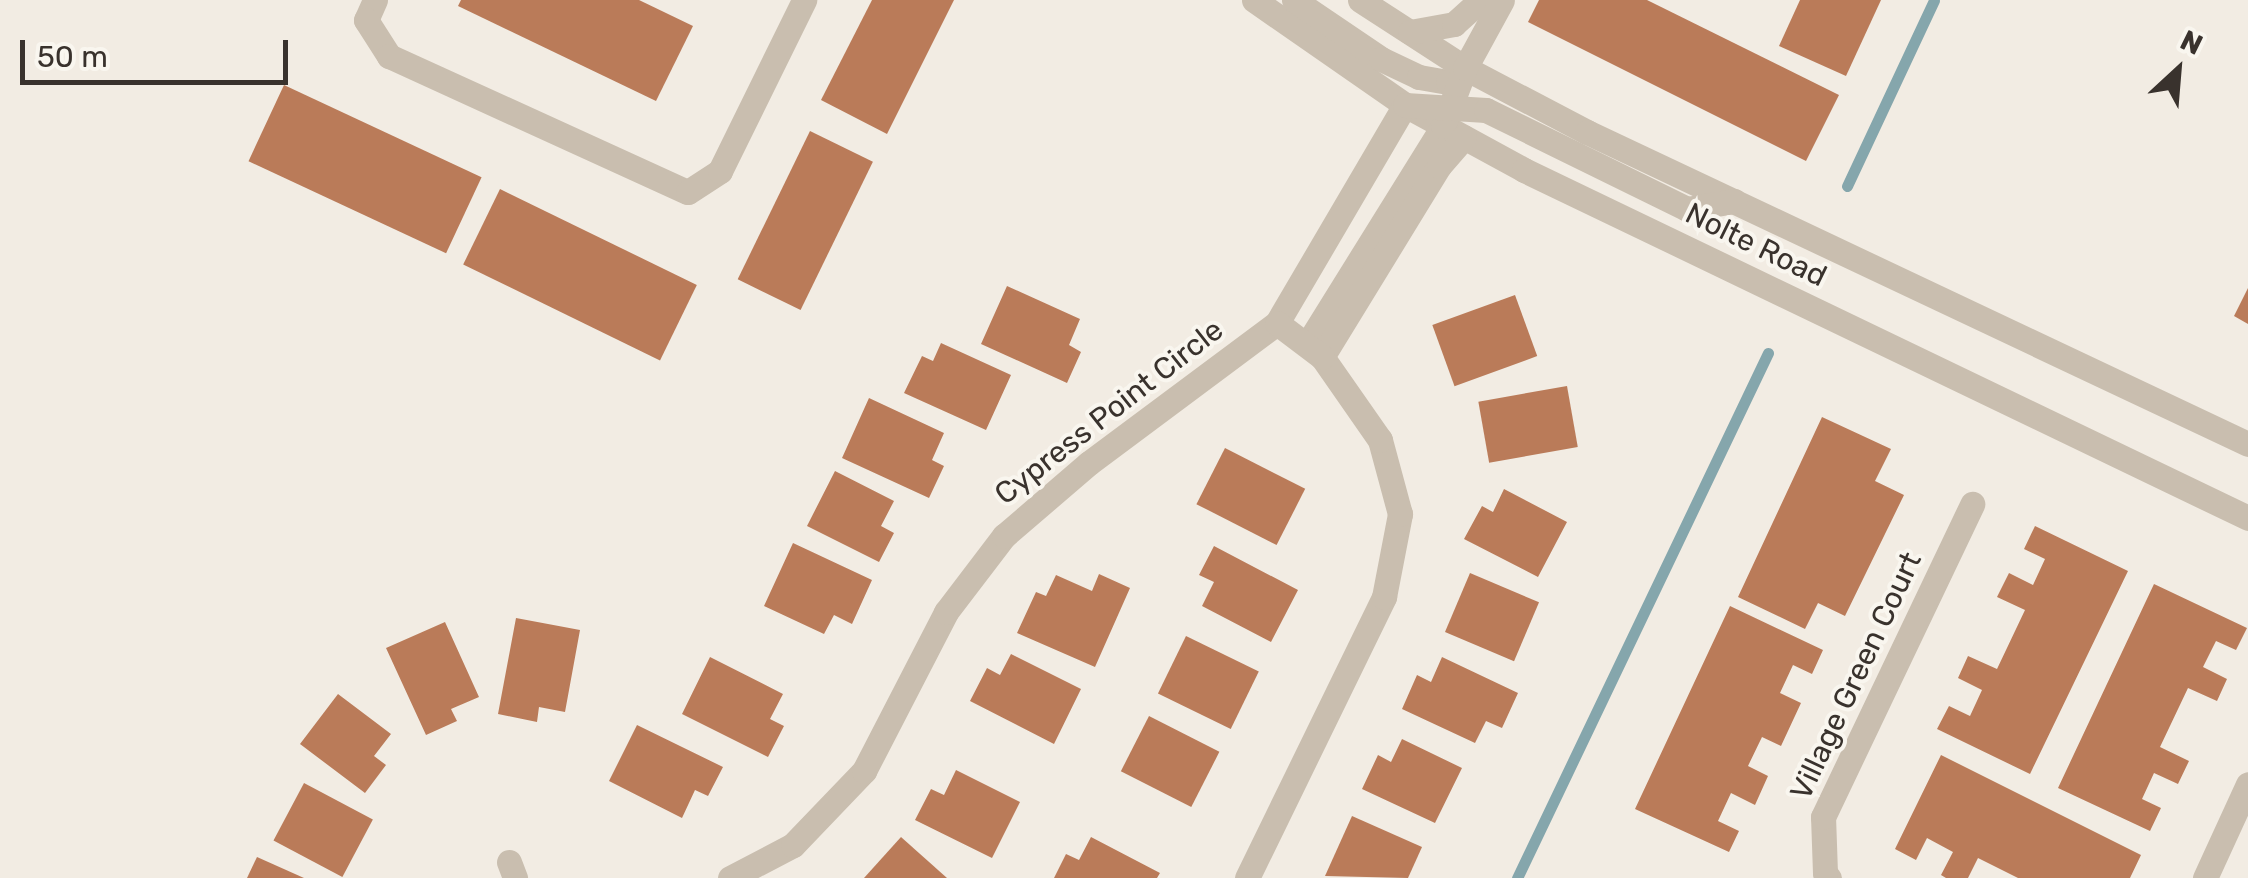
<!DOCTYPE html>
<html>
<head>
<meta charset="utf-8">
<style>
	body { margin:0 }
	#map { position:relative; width:2248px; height:878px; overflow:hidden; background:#f2ece3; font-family:Rubik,sans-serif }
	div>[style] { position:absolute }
	.stream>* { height:11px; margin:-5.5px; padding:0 5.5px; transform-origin:5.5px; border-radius:5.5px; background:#85a6ac }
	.building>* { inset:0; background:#ba7b59; transform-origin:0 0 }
	.minor>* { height:25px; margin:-12.5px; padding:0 12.5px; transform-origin:12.5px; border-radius:12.5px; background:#c9beaf }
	span { translate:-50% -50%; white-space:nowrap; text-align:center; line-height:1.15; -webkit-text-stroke:8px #f9f6ef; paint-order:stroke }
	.street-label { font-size:30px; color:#39322d }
	.north { position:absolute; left:2128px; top:20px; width:100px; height:100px; -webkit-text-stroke:8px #f9f6ef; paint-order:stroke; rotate:26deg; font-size:28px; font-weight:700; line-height:40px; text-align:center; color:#39322d }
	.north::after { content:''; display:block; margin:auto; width:35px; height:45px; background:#39322d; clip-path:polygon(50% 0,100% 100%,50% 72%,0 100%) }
	.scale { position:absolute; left:20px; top:40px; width:268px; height:45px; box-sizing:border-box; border:5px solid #39322d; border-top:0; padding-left:12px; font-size:30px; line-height:35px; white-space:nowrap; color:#39322d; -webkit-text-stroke:8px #f9f6ef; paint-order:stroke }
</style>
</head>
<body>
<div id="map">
	<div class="stream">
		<i style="left:1847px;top:186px;width:205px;rotate:-64.9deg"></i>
		<i style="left:1517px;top:878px;width:582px;rotate:-64.45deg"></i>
	</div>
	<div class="building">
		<i style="clip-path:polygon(461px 0,639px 0,693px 26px,656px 101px,458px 6px)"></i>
		<i style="clip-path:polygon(872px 0,954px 0,887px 134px,821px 100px)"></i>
		<i style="clip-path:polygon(1539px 0,1647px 0,1839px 95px,1806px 161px,1528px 22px)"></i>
		<i style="clip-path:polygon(1800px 0,1881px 0,1846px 76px,1779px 46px)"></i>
		<i style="left:284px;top:85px;width:218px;height:84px;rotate:25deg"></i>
		<i style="left:810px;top:131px;width:70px;height:165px;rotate:26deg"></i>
		<i style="left:500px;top:189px;width:219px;height:84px;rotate:26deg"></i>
		<i style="clip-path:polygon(1007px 286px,1080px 319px,1069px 345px,1081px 352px,1067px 383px,981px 344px)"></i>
		<i style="clip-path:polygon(2248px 288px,2248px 324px,2234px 316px)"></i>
		<i style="left:1515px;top:295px;width:65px;height:88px;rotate:70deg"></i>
		<i style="clip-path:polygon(941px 343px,1011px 375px,986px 430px,904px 393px,922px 356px,933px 361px)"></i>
		<i style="left:1567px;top:386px;width:62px;height:90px;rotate:80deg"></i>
		<i style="clip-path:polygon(869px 398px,944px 433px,932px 460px,944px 466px,929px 498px,842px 458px)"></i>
		<i style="clip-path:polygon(1822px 417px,1891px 449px,1875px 481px,1904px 495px,1845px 616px,1818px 603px,1805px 629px,1738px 597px)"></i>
		<i style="left:1225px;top:448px;width:90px;height:63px;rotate:27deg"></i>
		<i style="clip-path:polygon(835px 471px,894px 501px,881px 526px,894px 533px,879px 562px,807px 526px)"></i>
		<i style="clip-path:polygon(1504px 489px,1567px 522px,1538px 577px,1464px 539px,1482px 506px,1493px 512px)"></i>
		<i style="clip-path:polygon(2035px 526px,2128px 571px,2030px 774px,1937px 729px,1949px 706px,1970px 716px,1982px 690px,1958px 678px,1968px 656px,1997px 669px,2025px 610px,1997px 597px,2009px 573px,2033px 585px,2045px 559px,2024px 549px)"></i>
		<i style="clip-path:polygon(793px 543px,872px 580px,852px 624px,834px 615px,824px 634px,764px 606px)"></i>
		<i style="clip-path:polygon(1214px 546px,1298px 590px,1271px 642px,1202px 606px,1214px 582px,1199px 575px)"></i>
		<i style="left:1470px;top:573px;width:75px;height:64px;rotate:23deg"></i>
		<i style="clip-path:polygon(1099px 574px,1130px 588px,1095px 667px,1017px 633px,1036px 592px,1046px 596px,1056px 575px,1092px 591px)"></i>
		<i style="clip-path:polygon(2154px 584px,2247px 628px,2236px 650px,2216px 641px,2203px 667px,2227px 679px,2217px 701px,2188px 688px,2160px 747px,2189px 761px,2178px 784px,2154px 773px,2142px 799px,2161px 808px,2150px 831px,2058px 788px)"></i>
		<i style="clip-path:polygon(1730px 606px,1823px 650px,1812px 674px,1793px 665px,1780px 693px,1801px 703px,1781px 746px,1762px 737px,1748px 766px,1768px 776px,1755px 805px,1731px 793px,1718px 821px,1739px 831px,1729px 852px,1635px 809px)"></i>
		<i style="clip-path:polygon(516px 618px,580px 630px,565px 712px,539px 707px,537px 722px,498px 714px)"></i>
		<i style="clip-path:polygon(445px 622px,479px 697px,451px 709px,457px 721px,426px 735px,386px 648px)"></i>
		<i style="left:1186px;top:636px;width:81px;height:64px;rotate:26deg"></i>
		<i style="clip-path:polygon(1011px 654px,1081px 689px,1054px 744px,970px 701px,987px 668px,1000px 675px)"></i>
		<i style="clip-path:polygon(710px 657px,783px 694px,770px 719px,784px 726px,768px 757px,682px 714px)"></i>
		<i style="clip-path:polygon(1442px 657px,1518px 693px,1502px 728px,1486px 721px,1475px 743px,1402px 709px,1417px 675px,1431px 682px)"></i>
		<i style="clip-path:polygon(338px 694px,391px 734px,374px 756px,386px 765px,365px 793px,300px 744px)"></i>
		<i style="left:1149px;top:716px;width:79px;height:62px;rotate:27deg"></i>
		<i style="clip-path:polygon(637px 725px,723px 767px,708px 796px,695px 790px,682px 818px,609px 781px)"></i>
		<i style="clip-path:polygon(1402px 739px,1462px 768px,1435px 823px,1362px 789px,1378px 755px,1391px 762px)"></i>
		<i style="clip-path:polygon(1941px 755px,2141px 855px,2130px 878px,2018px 878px,1978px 858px,1968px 878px,1946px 878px,1941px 875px,1953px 852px,1927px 838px,1916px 860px,1895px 849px)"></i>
		<i style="clip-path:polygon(956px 770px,1020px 802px,992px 858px,915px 820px,931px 789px,944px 795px)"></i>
		<i style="left:304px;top:783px;width:78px;height:65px;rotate:28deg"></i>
		<i style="clip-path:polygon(1352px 816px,1422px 847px,1408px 878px,1325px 876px)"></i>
		<i style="clip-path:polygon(901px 837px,947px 878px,864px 878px)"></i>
		<i style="clip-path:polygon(1091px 837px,1160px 873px,1157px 878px,1054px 878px,1066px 854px,1079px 860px)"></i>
		<i style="clip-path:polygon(257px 857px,304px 878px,247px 878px)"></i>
	</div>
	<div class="minor">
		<i style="left:375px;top:0;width:22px;rotate:114deg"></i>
		<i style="left:366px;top:20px;width:43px;rotate:57.4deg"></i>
		<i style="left:389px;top:56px;width:328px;rotate:24.5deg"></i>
		<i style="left:688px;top:192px;width:38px;rotate:-33deg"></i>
		<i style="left:720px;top:171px;width:191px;rotate:-63.8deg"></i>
		<i style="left:1254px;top:0;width:184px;rotate:34.8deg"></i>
		<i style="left:1405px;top:105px;width:136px;rotate:28.6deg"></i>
		<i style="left:1524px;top:170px;width:803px;rotate:25.67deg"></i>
		<i style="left:1294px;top:0;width:105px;rotate:34.1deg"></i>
		<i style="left:1381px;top:59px;width:42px;rotate:25.3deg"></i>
		<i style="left:1419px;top:77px;width:29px;rotate:10deg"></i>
		<i style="left:1448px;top:82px;width:22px;rotate:-39deg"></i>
		<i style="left:1360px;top:0;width:125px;rotate:32.9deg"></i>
		<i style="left:1465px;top:68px;width:138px;rotate:27.7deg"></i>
		<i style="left:1587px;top:132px;width:731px;rotate:25.27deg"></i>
		<i style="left:1410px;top:32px;width:45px;rotate:-10.3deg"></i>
		<i style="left:1454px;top:24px;width:36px;rotate:-42deg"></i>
		<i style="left:1308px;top:343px;width:256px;rotate:-58.1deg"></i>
		<i style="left:1443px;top:126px;width:62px;rotate:-69.2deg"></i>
		<i style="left:1465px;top:68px;width:77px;rotate:-61.4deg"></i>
		<i style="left:1322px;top:357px;width:224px;rotate:-58.5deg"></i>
		<i style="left:1439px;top:166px;width:38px;rotate:-49deg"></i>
		<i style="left:509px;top:862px;width:17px;rotate:69deg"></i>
		<i style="left:730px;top:878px;width:71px;rotate:-27.6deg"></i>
		<i style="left:793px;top:845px;width:103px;rotate:-46.2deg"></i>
		<i style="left:864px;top:771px;width:179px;rotate:-62.7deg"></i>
		<i style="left:946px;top:612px;width:96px;rotate:-52.7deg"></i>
		<i style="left:1004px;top:536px;width:112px;rotate:-40.7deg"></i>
		<i style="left:1089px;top:463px;width:234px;rotate:-36.7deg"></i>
		<i style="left:1277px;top:323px;width:253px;rotate:-59.6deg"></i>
		<i style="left:1405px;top:105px;width:81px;rotate:3.5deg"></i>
		<i style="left:1486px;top:110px;width:224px;rotate:26.2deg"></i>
		<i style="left:1687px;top:209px;width:48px;rotate:-9.7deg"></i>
		<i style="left:1247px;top:878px;width:313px;rotate:-64deg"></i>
		<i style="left:1384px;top:597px;width:85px;rotate:-79.1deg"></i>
		<i style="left:1400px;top:514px;width:77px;rotate:-105.1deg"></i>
		<i style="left:1380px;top:440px;width:101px;rotate:-124.9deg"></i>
		<i style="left:1322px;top:357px;width:56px;rotate:-142.9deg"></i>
		<i style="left:1829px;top:878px;width:6px;rotate:-129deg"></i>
		<i style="left:1825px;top:873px;width:56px;rotate:-92deg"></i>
		<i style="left:1823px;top:817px;width:347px;rotate:-64.5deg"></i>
		<i style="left:2205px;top:878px;width:103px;rotate:-65.4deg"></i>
	</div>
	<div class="street-label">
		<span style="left:1756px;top:245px;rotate:26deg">Nolte Road</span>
		<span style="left:1109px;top:412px;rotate:-38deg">Cypress Point Circle</span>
		<span style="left:1856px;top:676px;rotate:-65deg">Village Green Court</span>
	</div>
	<div class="north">N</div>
	<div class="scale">50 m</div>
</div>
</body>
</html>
